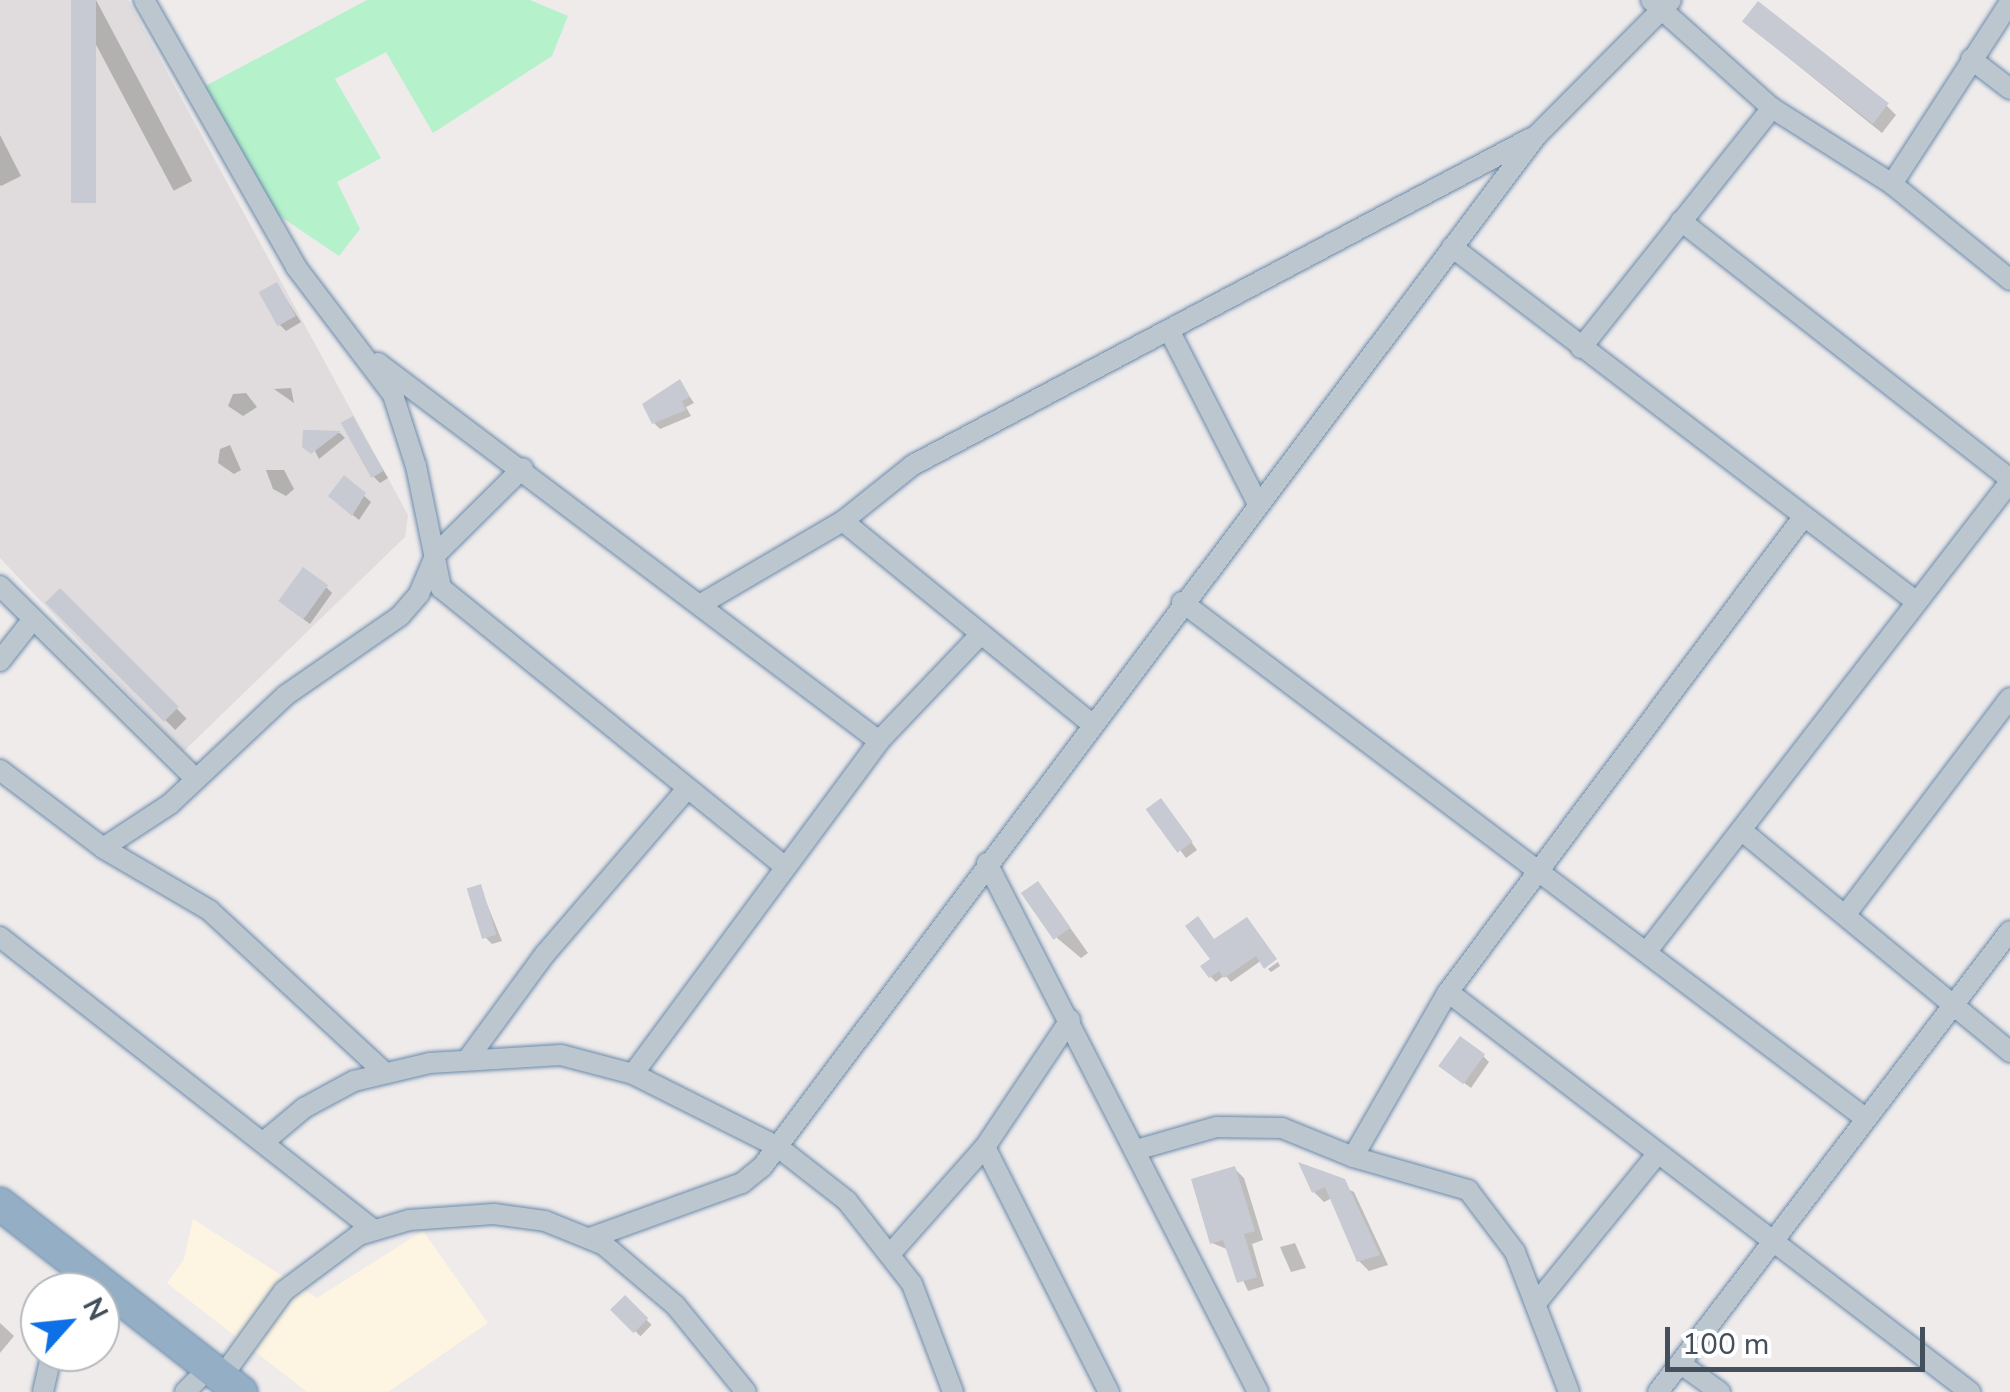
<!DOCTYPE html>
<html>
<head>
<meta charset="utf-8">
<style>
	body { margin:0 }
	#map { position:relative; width:2010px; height:1392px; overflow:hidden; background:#efebeb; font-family:"Nunito Sans",sans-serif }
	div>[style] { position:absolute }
	.commercial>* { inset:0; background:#fdf4e1 }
	.education>* { inset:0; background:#e0dcdd }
	.green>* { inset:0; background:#b5f1cb }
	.shadow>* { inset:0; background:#0003; transform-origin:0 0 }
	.building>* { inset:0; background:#c7cad2; transform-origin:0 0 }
	.roads { filter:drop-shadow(0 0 2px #6a8aaa) drop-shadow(0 0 2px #6a8aaa) }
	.minor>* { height:20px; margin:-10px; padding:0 10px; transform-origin:10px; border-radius:10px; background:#bbc6cf }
	.trunk>* { height:32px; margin:-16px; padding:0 16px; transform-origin:16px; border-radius:16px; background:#94aec6 }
	span { translate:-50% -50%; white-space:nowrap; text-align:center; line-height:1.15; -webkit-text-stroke:8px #fff; paint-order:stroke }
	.north { position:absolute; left:20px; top:1272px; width:100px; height:100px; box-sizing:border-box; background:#fff; border:2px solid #b4b9bd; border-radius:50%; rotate:63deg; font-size:28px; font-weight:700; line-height:40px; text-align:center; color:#434f5a }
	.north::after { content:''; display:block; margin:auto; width:35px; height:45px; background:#0d70e6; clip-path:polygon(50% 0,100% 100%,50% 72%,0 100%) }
	.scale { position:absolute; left:1665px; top:1327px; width:260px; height:45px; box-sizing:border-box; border:5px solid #434f5a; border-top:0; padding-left:12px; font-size:30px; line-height:35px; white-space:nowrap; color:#434f5a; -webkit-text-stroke:8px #fff; paint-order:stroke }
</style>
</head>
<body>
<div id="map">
	<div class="commercial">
		<i style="clip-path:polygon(193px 1219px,317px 1298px,423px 1231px,488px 1323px,388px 1392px,307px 1392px,167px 1283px,184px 1259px)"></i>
	</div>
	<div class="education">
		<i style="clip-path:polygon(0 0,128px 0,408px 515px,405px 537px,183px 752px,0 558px)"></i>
	</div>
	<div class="green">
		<i style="clip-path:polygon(367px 0,530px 0,568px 16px,552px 56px,433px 133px,386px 52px,335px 79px,381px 158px,337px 182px,360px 229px,339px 256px,256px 200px,196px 91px)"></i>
	</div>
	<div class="shadow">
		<i style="left:96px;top:0;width:205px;height:21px;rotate:62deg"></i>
		<i style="clip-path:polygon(1755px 31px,1886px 105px,1896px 115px,1882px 133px)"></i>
		<i style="clip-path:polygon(0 135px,21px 176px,1px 186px,0 185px)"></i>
		<i style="clip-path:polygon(277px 285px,301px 322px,286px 331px,280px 325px)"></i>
		<i style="clip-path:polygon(680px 382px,694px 403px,686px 407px,691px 416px,660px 429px,654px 423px)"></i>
		<i style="clip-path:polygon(291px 388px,294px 403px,274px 389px)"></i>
		<i style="clip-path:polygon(246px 393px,257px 407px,243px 416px,228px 406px,233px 394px)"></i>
		<i style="clip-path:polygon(353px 419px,388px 478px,380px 483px,374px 477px)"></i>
		<i style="clip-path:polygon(306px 433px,340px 433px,345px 438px,319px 459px)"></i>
		<i style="clip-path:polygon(230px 445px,241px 470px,234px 474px,218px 463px,220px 449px)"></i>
		<i style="clip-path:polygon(266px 470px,284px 470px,294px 489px,286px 496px,273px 489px)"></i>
		<i style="clip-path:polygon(345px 479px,371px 502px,359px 520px,337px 502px)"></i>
		<i style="clip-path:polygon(326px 587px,332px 593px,310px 624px,287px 607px)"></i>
		<i style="left:60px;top:592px;width:179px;height:16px;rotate:45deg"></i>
		<i style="clip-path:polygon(1166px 807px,1197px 850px,1186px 858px,1149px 808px)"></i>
		<i style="clip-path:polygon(480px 887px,502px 941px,492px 944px,486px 938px)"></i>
		<i style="clip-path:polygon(1044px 891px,1088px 953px,1081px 958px,1057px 938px)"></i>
		<i style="clip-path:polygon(1246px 920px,1262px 960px,1231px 982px,1225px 975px,1216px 982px,1211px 977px,1215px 941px)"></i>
		<i style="clip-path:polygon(1278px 962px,1280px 966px,1271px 972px,1268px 969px)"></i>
		<i style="clip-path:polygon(1483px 1056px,1489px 1062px,1471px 1088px,1448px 1071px)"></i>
		<i style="clip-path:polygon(1302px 1166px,1354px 1192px,1388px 1265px,1369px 1271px,1359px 1261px,1332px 1198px,1324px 1202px,1314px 1192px)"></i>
		<i style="clip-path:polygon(1235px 1169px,1244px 1178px,1263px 1240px,1252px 1244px,1264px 1286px,1248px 1291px,1229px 1250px,1212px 1243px)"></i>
		<i style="clip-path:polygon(1295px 1243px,1306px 1268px,1291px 1272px,1280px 1247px)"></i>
		<i style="left:625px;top:1299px;width:37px;height:16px;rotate:44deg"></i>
		<i style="clip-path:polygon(0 1323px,14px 1336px,0 1353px)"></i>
	</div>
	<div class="building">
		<i style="left:71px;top:0;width:25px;height:203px"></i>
		<i style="left:1758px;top:1px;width:166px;height:26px;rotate:38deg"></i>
		<i style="left:277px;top:282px;width:39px;height:21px;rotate:61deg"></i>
		<i style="clip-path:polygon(680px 379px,690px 397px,682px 401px,686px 410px,652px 424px,642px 404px)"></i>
		<i style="left:353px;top:416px;width:63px;height:14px;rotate:61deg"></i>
		<i style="clip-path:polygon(303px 430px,311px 430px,341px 431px,311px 454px,302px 447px)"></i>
		<i style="clip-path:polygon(344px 475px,366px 493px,352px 516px,328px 496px)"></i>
		<i style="left:303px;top:567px;width:31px;height:42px;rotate:36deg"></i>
		<i style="left:60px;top:588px;width:168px;height:21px;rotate:45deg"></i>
		<i style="left:1161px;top:798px;width:54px;height:19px;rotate:54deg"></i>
		<i style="left:1038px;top:881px;width:57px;height:21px;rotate:55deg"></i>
		<i style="left:481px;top:884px;width:53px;height:15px;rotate:73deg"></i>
		<i style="clip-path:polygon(1198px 916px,1214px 939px,1247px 917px,1277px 959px,1264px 969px,1256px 956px,1224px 978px,1219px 971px,1209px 978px,1200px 966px,1210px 959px,1185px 926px)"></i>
		<i style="left:1460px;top:1036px;width:31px;height:37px;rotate:36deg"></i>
		<i style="clip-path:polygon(1298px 1162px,1345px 1179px,1380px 1255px,1357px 1262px,1325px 1187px,1312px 1193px)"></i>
		<i style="clip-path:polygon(1235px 1166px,1255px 1231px,1244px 1234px,1257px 1277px,1237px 1283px,1223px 1240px,1210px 1244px,1191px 1179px)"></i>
		<i style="left:625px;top:1295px;width:33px;height:21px;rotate:45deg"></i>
	</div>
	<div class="roads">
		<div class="minor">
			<i style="left:144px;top:0;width:307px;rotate:60.3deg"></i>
			<i style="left:296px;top:267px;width:161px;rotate:52.8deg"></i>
			<i style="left:393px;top:395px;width:75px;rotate:72.1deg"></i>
			<i style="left:416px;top:466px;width:125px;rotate:78.4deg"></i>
			<i style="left:441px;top:588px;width:440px;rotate:39deg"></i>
			<i style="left:1651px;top:0;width:162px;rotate:41.8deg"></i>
			<i style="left:1772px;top:108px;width:142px;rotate:32.3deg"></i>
			<i style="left:1892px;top:184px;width:152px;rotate:39.1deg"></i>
			<i style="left:1971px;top:59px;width:49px;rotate:37.6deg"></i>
			<i style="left:1892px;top:184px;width:217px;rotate:-57deg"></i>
			<i style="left:1681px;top:221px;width:418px;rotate:38.1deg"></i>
			<i style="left:1452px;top:247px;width:581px;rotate:37.38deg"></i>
			<i style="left:1169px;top:330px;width:195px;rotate:62.9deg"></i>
			<i style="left:1581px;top:348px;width:307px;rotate:-51.5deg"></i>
			<i style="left:378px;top:363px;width:628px;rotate:37.03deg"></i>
			<i style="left:843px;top:521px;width:321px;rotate:39.2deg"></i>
			<i style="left:0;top:586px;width:274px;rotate:44.6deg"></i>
			<i style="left:1182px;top:602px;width:856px;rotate:37.07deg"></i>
			<i style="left:701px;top:604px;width:164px;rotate:-30.3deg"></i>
			<i style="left:843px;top:521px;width:90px;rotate:-38.7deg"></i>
			<i style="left:913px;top:465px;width:699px;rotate:-27.88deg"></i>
			<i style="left:0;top:661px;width:53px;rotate:-51.8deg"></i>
			<i style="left:0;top:770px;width:129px;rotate:37.1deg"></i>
			<i style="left:103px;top:848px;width:123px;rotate:30.3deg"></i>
			<i style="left:209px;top:910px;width:238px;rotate:42.8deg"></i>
			<i style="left:1741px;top:830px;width:349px;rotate:39.5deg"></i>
			<i style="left:103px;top:848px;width:80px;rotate:-33.3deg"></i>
			<i style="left:170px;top:804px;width:159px;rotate:-43.2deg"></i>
			<i style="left:286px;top:695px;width:139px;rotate:-34.7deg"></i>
			<i style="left:400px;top:616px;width:29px;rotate:-49deg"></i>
			<i style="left:419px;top:594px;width:43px;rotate:-67deg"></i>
			<i style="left:436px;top:554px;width:122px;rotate:-44.7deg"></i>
			<i style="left:987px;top:863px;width:594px;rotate:62.87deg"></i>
			<i style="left:1846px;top:914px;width:271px;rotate:-52.8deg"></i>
			<i style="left:0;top:937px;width:474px;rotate:38.1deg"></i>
			<i style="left:1648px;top:950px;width:592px;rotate:-52.28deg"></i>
			<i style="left:1448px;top:992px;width:658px;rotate:37.46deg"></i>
			<i style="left:467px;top:1060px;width:132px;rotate:-53.7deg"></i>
			<i style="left:545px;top:954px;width:215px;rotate:-49.3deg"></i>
			<i style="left:633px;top:1074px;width:414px;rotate:-53.5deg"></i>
			<i style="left:879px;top:741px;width:148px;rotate:-46.4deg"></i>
			<i style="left:266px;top:1140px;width:50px;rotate:-40.1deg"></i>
			<i style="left:304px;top:1108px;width:57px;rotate:-28.4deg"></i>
			<i style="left:354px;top:1081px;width:78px;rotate:-13.3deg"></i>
			<i style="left:430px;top:1063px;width:131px;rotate:-3.5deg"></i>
			<i style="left:561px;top:1055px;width:74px;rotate:14.8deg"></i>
			<i style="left:633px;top:1074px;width:162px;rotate:26.7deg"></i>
			<i style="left:778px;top:1147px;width:88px;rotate:38deg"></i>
			<i style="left:847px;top:1201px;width:105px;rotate:51.9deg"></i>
			<i style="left:912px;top:1284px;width:116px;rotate:69.2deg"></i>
			<i style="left:985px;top:1147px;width:275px;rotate:63.2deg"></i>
			<i style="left:1136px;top:1150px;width:84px;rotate:-15.9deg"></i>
			<i style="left:1217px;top:1127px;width:65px;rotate:0.9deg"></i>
			<i style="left:1282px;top:1128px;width:77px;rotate:22.2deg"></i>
			<i style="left:1353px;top:1157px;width:120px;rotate:16deg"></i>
			<i style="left:1468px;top:1190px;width:78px;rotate:52.8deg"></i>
			<i style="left:1515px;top:1252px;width:150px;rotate:68.9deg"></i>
			<i style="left:1353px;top:1157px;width:190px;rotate:-60.1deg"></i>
			<i style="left:1448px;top:992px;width:594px;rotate:-53.21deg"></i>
			<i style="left:590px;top:1238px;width:162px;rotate:-19.9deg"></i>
			<i style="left:742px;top:1183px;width:26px;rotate:-39deg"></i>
			<i style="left:762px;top:1167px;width:1291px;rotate:-53.09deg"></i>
			<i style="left:1537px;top:135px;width:190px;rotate:-45.2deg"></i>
			<i style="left:892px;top:1252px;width:140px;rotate:-48.5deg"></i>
			<i style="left:985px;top:1147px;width:153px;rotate:-56.2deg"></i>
			<i style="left:1537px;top:1302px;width:187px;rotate:-50.9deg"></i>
			<i style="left:1681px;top:1364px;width:48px;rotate:35.7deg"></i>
			<i style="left:221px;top:1378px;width:107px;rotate:-54.1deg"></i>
			<i style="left:284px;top:1291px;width:94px;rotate:-36.7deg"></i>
			<i style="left:359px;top:1235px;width:52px;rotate:-16.7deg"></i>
			<i style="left:409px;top:1220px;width:85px;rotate:-4deg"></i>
			<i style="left:494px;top:1214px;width:51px;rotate:7.8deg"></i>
			<i style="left:545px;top:1221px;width:64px;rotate:22.1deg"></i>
			<i style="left:604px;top:1245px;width:93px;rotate:40.2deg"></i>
			<i style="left:675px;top:1305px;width:112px;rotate:50.8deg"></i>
			<i style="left:43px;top:1392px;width:41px;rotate:-77.3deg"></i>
			<i style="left:185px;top:1392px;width:34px;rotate:-45deg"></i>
			<i style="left:1658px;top:1392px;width:580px;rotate:-52.64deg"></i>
		</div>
		<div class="trunk">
			<i style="left:0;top:1204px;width:306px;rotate:38deg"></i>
		</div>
	</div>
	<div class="north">N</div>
	<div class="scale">100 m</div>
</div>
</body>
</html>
